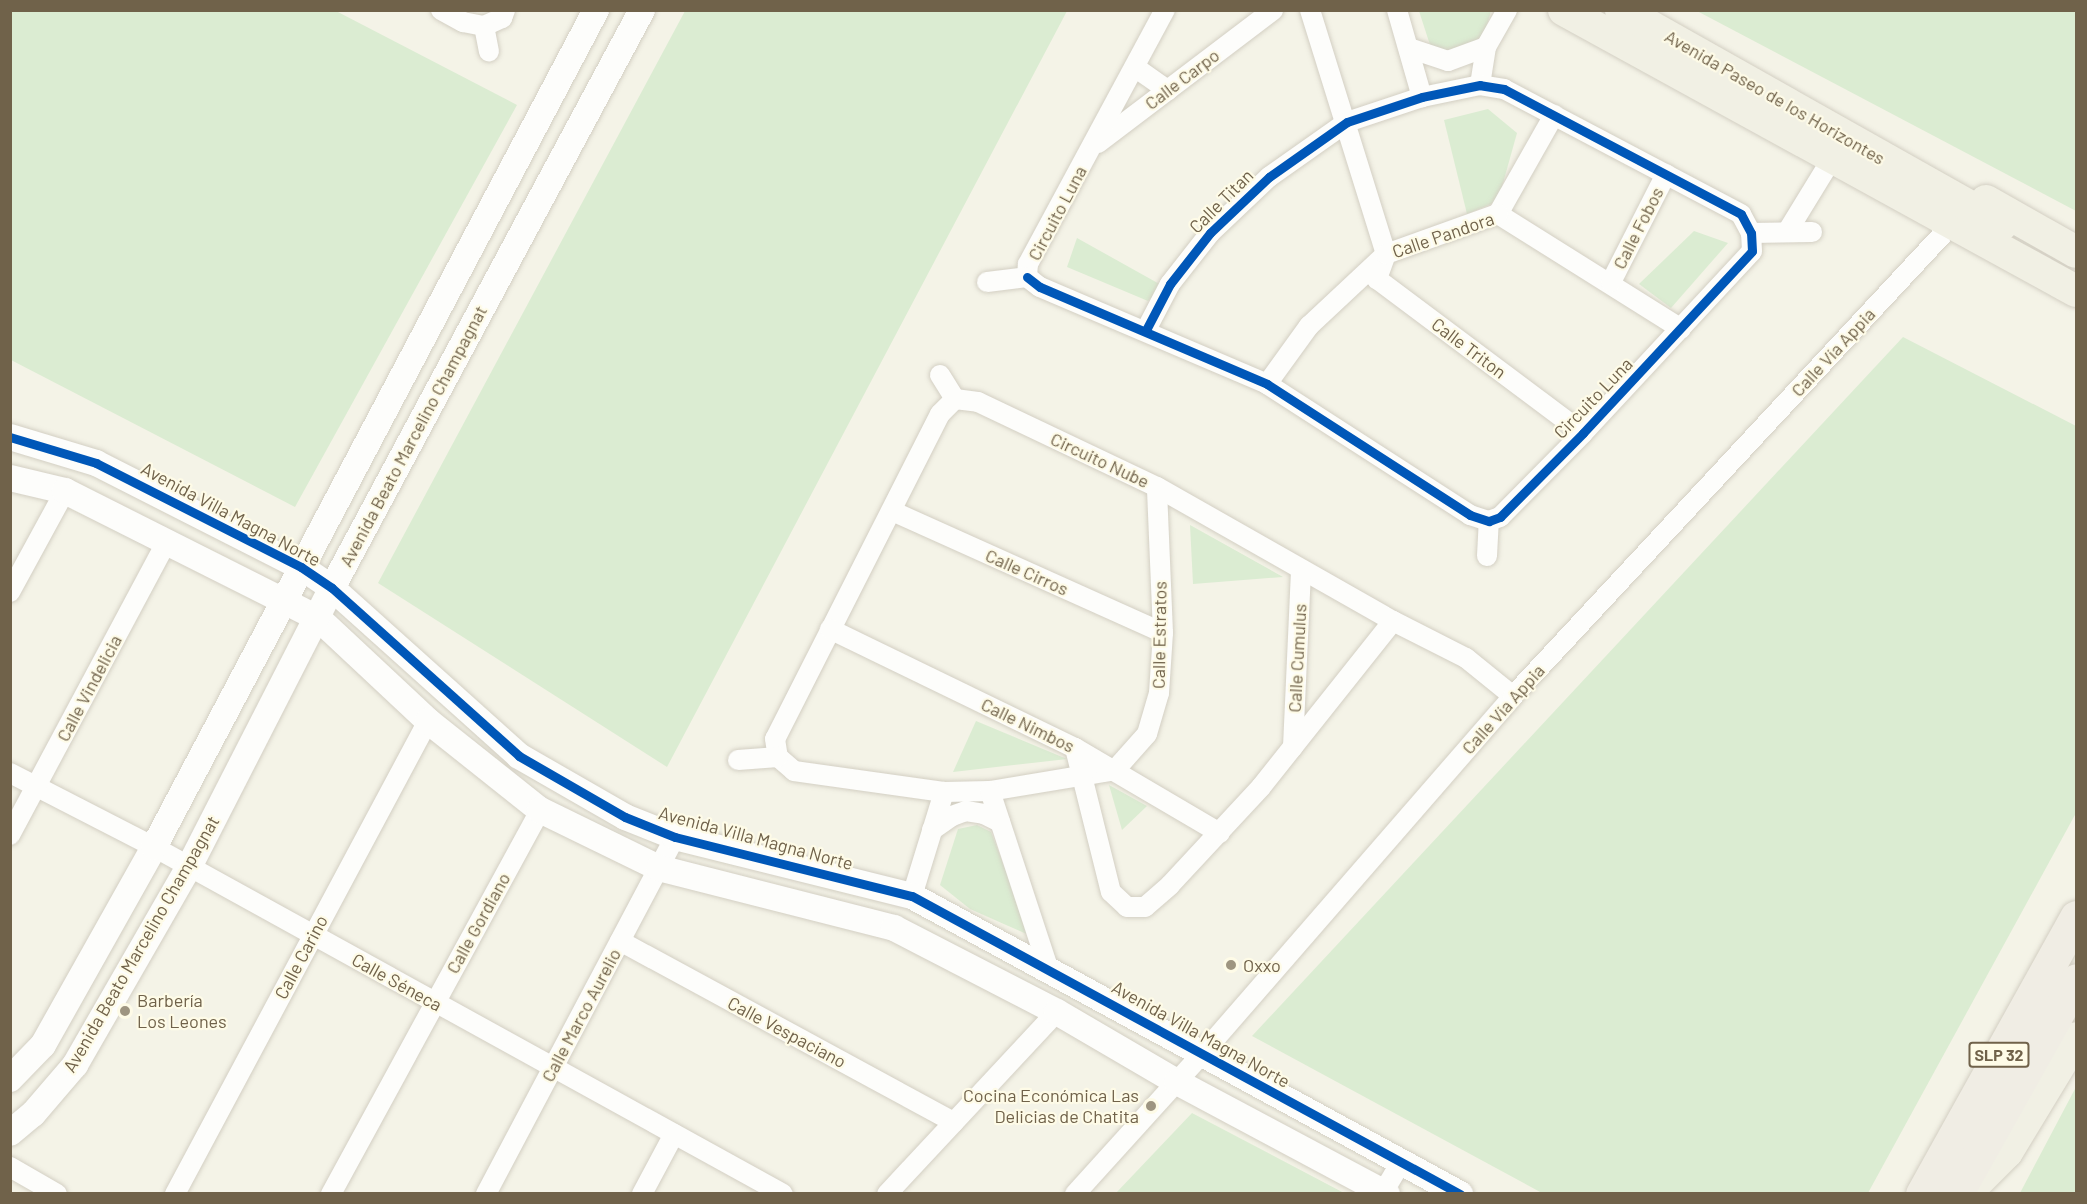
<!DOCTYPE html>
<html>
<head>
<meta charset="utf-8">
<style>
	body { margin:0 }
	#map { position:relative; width:2087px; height:1204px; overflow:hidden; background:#f4f3e7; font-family:Barlow,sans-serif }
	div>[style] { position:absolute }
	.green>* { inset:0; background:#dbecd2 }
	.roads { filter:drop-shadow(0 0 2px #d3cfc3) drop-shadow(0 0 2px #d3cfc3) }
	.minor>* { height:20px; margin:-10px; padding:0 10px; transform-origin:10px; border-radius:10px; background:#fdfdfb }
	.tertiary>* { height:26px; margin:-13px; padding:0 13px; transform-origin:13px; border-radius:13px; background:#fdfdfb }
	.primary>* { height:32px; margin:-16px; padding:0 16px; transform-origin:16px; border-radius:16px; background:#f1f0e4 }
	.trunk>* { height:33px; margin:-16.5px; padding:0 16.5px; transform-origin:16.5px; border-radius:16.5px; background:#f0ede4 }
	.cycleway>* { height:9px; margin:-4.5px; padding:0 4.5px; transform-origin:4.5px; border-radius:4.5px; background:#0057b8 }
	.dots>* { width:16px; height:16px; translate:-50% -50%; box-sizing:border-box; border:3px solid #fefbe7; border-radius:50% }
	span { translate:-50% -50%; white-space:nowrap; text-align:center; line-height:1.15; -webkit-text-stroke:4.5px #fefbe7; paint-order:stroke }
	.shield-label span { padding:2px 4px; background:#fefbe7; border:2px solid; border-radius:4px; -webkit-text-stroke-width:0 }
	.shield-label { font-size:16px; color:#70624a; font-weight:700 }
	.street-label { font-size:18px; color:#70624a }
	.poi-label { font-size:18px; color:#70624a }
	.left { translate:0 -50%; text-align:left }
	.right { translate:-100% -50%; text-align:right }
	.frame { position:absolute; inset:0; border:12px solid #70624a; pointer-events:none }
</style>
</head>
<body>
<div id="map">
	<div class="green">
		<i style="clip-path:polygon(10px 11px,336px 11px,517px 105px,295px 507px,11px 360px)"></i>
		<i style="clip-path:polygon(685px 11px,1067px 11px,667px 767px,378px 583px)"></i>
		<i style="clip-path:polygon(1419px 11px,1491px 11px,1483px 39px,1460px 54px,1431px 48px)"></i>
		<i style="clip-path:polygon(1697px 11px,2076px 11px,2076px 211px)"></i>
		<i style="clip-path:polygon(1488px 109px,1517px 133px,1498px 201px,1467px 214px,1444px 120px)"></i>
		<i style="clip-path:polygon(1694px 231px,1728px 243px,1671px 308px,1639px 284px)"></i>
		<i style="clip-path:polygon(1077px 238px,1163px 286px,1148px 301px,1067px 267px)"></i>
		<i style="clip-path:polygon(1903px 337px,2076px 426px,2076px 813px,1868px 1193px,1542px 1193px,1252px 1036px)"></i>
		<i style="clip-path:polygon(1190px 525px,1283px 577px,1193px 584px)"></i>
		<i style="clip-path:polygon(976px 721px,1067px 759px,953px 772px)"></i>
		<i style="clip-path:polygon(1109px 785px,1147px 806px,1122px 830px)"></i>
		<i style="clip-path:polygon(977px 825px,991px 832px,1031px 936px,970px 909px,940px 885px,958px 829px)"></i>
		<i style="clip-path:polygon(2076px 1087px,2076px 1193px,2020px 1193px)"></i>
		<i style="clip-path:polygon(1192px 1113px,1344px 1193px,1116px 1193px)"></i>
	</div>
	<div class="roads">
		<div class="minor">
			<i style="left:441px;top:10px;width:25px;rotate:29deg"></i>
			<i style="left:463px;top:22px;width:21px;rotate:11deg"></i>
			<i style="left:484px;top:26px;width:20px;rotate:-24deg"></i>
			<i style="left:502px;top:18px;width:9px;rotate:-69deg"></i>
			<i style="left:1310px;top:10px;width:256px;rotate:72.7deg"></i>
			<i style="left:1386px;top:254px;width:27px;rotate:110deg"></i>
			<i style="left:1377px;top:279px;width:257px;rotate:36.8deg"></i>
			<i style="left:1397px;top:10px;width:91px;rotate:74deg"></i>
			<i style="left:484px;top:26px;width:26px;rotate:79deg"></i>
			<i style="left:1409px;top:48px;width:41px;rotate:18.4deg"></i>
			<i style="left:1448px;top:61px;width:40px;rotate:-20.2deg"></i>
			<i style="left:1136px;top:68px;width:39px;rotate:35deg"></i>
			<i style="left:1480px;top:85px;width:38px;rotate:-81deg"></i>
			<i style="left:1486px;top:47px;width:43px;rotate:-60.4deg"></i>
			<i style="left:1098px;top:143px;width:220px;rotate:-37.2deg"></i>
			<i style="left:1498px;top:214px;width:216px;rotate:32.1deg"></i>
			<i style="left:1498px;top:214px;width:114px;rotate:-60.5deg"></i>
			<i style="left:1787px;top:232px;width:73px;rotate:-58.5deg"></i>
			<i style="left:1751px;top:233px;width:61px;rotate:-0.9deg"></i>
			<i style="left:1027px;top:277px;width:16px;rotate:38deg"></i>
			<i style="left:1040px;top:287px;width:247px;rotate:23.1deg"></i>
			<i style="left:1267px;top:384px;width:242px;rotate:32.8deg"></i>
			<i style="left:1470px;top:515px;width:20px;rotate:18deg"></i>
			<i style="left:1489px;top:521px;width:12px;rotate:-20deg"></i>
			<i style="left:1500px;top:517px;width:118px;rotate:-45.3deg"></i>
			<i style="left:1583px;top:433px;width:248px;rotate:-47.1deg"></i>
			<i style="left:1752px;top:251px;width:18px;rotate:-93deg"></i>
			<i style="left:1751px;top:233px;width:21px;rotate:-118deg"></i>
			<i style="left:1741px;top:214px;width:268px;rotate:-152.2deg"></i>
			<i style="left:1504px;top:89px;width:24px;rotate:-171deg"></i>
			<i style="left:1480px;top:85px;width:59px;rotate:168.3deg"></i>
			<i style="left:1422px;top:97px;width:79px;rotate:161.6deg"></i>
			<i style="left:1347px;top:122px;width:95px;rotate:144.8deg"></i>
			<i style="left:1269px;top:177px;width:81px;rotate:136.5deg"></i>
			<i style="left:1210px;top:233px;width:65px;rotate:128.1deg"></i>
			<i style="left:1170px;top:284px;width:52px;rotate:117.6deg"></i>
			<i style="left:1027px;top:277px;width:13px;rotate:-86deg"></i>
			<i style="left:1028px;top:264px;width:289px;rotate:-61.7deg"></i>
			<i style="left:987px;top:282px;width:40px;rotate:-7.1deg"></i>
			<i style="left:1611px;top:282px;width:121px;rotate:-63deg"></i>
			<i style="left:940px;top:375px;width:28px;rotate:58deg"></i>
			<i style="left:1267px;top:384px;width:72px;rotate:-54.1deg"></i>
			<i style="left:1309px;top:326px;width:105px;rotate:-43.1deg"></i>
			<i style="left:1386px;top:254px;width:119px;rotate:-19.7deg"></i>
			<i style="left:955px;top:399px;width:21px;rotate:135deg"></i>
			<i style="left:940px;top:414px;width:364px;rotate:116.9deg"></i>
			<i style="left:775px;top:739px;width:18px;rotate:81deg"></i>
			<i style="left:778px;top:757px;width:21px;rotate:41deg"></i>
			<i style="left:794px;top:771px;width:151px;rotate:8deg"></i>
			<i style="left:944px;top:792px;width:46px;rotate:-1.2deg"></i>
			<i style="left:990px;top:791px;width:127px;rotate:-9.5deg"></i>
			<i style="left:1115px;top:770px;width:48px;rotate:-48.4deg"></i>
			<i style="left:1147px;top:734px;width:43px;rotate:-73.7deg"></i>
			<i style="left:1159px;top:693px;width:60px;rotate:-86.2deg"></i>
			<i style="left:1163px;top:633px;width:146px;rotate:-92.4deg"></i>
			<i style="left:955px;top:399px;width:23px;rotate:7deg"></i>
			<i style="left:978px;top:402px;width:198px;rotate:25.4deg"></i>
			<i style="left:1157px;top:487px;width:271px;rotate:29.6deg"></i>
			<i style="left:1393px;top:621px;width:82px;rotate:26.9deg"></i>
			<i style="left:1466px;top:658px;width:60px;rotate:39deg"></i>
			<i style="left:892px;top:511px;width:297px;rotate:24.2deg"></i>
			<i style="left:1487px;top:556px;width:35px;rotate:-87deg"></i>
			<i style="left:10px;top:592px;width:115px;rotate:-61.4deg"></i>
			<i style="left:830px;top:629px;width:272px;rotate:25.9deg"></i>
			<i style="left:1075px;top:748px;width:168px;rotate:30.4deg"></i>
			<i style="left:1293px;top:747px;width:178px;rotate:-87.4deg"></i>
			<i style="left:1075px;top:748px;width:148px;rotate:76deg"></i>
			<i style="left:1111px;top:892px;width:22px;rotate:43deg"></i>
			<i style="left:1127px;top:907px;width:18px"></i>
			<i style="left:1145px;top:907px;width:33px;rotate:-41deg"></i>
			<i style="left:1170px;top:885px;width:134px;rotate:-47.1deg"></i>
			<i style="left:1261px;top:787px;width:212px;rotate:-51.5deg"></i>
			<i style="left:738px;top:760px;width:40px;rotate:-4.3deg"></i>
			<i style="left:10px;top:773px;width:162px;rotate:27.2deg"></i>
			<i style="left:154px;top:847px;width:718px;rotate:28.88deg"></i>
			<i style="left:990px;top:791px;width:188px;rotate:71.8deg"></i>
			<i style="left:932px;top:830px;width:24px;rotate:-35deg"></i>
			<i style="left:952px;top:816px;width:15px;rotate:-20deg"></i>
			<i style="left:966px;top:811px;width:18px;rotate:9deg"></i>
			<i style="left:984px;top:814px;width:18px;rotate:27deg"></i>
			<i style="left:10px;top:835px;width:333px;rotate:-61.9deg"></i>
			<i style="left:912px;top:896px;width:109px;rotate:-72.9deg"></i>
			<i style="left:620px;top:941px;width:380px;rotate:28.5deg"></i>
			<i style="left:10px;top:1167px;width:54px;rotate:29.9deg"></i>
			<i style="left:175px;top:1194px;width:536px;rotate:-61.86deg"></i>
			<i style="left:331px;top:1194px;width:437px;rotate:-61.4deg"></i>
			<i style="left:486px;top:1194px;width:404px;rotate:-62.1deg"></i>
			<i style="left:642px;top:1194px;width:68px;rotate:-61.9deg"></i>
			<i style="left:887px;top:1194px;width:249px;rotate:-47deg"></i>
			<i style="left:1075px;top:1194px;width:189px;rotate:-47.8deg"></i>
			<i style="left:1202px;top:1054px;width:474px;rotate:-49deg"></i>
			<i style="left:1513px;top:696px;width:630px;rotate:-47.06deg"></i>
			<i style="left:1382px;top:1194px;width:39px;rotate:-59deg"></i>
		</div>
		<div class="tertiary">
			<i style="left:10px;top:437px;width:90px;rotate:16.8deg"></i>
			<i style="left:96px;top:463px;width:230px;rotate:26.9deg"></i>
			<i style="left:301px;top:567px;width:37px;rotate:34deg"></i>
			<i style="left:332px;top:588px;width:251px;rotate:41.9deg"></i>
			<i style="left:519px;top:756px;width:122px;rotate:29.9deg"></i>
			<i style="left:625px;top:817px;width:54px;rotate:21.8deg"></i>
			<i style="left:675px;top:837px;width:244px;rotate:14deg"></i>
			<i style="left:912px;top:896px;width:624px;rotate:28.54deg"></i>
			<i style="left:10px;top:478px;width:57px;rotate:13.3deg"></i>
			<i style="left:65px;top:491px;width:283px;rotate:26.7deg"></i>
			<i style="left:318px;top:618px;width:151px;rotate:43.1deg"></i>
			<i style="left:428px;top:721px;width:143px;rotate:38.5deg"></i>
			<i style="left:540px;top:810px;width:132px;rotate:26deg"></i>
			<i style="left:659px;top:868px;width:243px;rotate:14.3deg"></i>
			<i style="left:894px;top:928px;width:183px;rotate:27.3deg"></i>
			<i style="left:1057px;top:1012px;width:139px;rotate:30.3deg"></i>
			<i style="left:1177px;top:1082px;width:238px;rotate:28.1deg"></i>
			<i style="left:10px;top:1079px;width:47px;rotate:-45.9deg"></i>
			<i style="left:43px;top:1045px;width:227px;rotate:-60.7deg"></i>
			<i style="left:154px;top:847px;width:947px;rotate:-62.16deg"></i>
			<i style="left:10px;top:1133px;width:30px;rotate:-40deg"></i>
			<i style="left:33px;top:1114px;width:65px;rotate:-49.4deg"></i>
			<i style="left:75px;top:1065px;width:228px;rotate:-60.1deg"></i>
			<i style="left:189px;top:867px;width:314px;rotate:-62.9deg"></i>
			<i style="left:332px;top:588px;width:656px;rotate:-61.79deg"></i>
		</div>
		<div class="primary">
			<i style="left:1564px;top:10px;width:584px;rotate:28.76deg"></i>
			<i style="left:1621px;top:10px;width:437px;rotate:29.4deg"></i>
			<i style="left:1986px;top:201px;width:103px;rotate:29.5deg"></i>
			<i style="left:1965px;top:1194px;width:59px;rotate:-45deg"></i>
			<i style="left:2007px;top:1152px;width:133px;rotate:-58.8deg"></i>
		</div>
		<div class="trunk">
			<i style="left:1922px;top:1194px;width:317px;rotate:-60.9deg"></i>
			<i style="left:1956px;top:1194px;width:245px;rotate:-60.7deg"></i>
		</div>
	</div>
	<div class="cycleway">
		<i style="left:1027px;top:277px;width:16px;rotate:38deg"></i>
		<i style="left:1040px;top:287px;width:247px;rotate:23.1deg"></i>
		<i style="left:1267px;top:384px;width:242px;rotate:32.8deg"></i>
		<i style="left:1470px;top:515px;width:20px;rotate:18deg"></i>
		<i style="left:1489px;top:521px;width:12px;rotate:-20deg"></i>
		<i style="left:1500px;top:517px;width:118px;rotate:-45.3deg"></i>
		<i style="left:1583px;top:433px;width:248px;rotate:-47.1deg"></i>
		<i style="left:1752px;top:251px;width:18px;rotate:-93deg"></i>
		<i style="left:1751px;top:233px;width:21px;rotate:-118deg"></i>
		<i style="left:1741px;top:214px;width:268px;rotate:-152.2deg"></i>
		<i style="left:1504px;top:89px;width:24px;rotate:-171deg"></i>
		<i style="left:1480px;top:85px;width:59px;rotate:168.3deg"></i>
		<i style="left:1422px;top:97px;width:79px;rotate:161.6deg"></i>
		<i style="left:1347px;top:122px;width:95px;rotate:144.8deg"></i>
		<i style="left:1269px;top:177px;width:81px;rotate:136.5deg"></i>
		<i style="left:1210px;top:233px;width:65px;rotate:128.1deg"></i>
		<i style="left:1170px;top:284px;width:52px;rotate:117.6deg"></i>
		<i style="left:10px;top:437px;width:90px;rotate:16.8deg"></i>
		<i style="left:96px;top:463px;width:230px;rotate:26.9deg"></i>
		<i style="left:301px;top:567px;width:37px;rotate:34deg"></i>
		<i style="left:332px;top:588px;width:251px;rotate:41.9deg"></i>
		<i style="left:519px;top:756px;width:122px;rotate:29.9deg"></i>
		<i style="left:625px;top:817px;width:54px;rotate:21.8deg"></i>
		<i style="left:675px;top:837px;width:244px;rotate:14deg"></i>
		<i style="left:912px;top:896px;width:624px;rotate:28.54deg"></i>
	</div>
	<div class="dots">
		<i style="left:1231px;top:965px;background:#9e9581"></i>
		<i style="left:125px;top:1011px;background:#9e9581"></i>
		<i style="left:1151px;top:1106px;background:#9e9581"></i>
	</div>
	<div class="shield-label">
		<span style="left:1999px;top:1055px">SLP 32</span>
	</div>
	<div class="street-label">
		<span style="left:1182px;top:79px;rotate:-37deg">Calle Carpo</span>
		<span style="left:1775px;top:97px;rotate:30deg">Avenida Paseo de los Horizontes</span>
		<span style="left:1221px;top:201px;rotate:-45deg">Calle Titan</span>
		<span style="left:1057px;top:213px;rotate:-62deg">Circuito Luna</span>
		<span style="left:1638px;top:228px;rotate:-63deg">Calle Fobos</span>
		<span style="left:1443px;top:235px;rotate:-19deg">Calle Pandora</span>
		<span style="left:1469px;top:348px;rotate:37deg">Calle Triton</span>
		<span style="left:1833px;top:352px;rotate:-47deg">Calle Vía Appia</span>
		<span style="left:1593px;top:398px;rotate:-46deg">Circuito Luna</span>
		<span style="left:413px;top:436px;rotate:-62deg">Avenida Beato Marcelino Champagnat</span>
		<span style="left:1100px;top:460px;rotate:25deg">Circuito Nube</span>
		<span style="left:231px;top:514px;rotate:28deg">Avenida Villa Magna Norte</span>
		<span style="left:1027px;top:572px;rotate:24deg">Calle Cirros</span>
		<span style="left:1159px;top:635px;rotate:-89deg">Calle Estratos</span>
		<span style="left:1297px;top:658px;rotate:-87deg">Calle Cumulus</span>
		<span style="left:89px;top:688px;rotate:-62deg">Calle Vindelicia</span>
		<span style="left:1503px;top:709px;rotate:-48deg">Calle Vía Appia</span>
		<span style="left:1028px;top:725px;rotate:26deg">Calle Nimbos</span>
		<span style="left:756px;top:838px;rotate:15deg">Avenida Villa Magna Norte</span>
		<span style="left:478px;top:923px;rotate:-61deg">Calle Gordiano</span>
		<span style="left:141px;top:944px;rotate:-60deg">Avenida Beato Marcelino Champagnat</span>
		<span style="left:301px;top:957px;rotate:-62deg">Calle Carino</span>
		<span style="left:397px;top:982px;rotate:29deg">Calle Séneca</span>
		<span style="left:581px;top:1015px;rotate:-62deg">Calle Marco Aurelio</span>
		<span style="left:787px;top:1032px;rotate:28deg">Calle Vespaciano</span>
		<span style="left:1201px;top:1034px;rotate:29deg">Avenida Villa Magna Norte</span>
	</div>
	<div class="poi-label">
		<span class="left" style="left:1243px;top:965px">Oxxo</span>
		<span class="left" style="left:137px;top:1011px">Barbería<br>Los Leones</span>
		<span class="right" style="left:1139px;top:1106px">Cocina Económica Las<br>Delicias de Chatita</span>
	</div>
	<div class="frame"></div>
</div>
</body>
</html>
